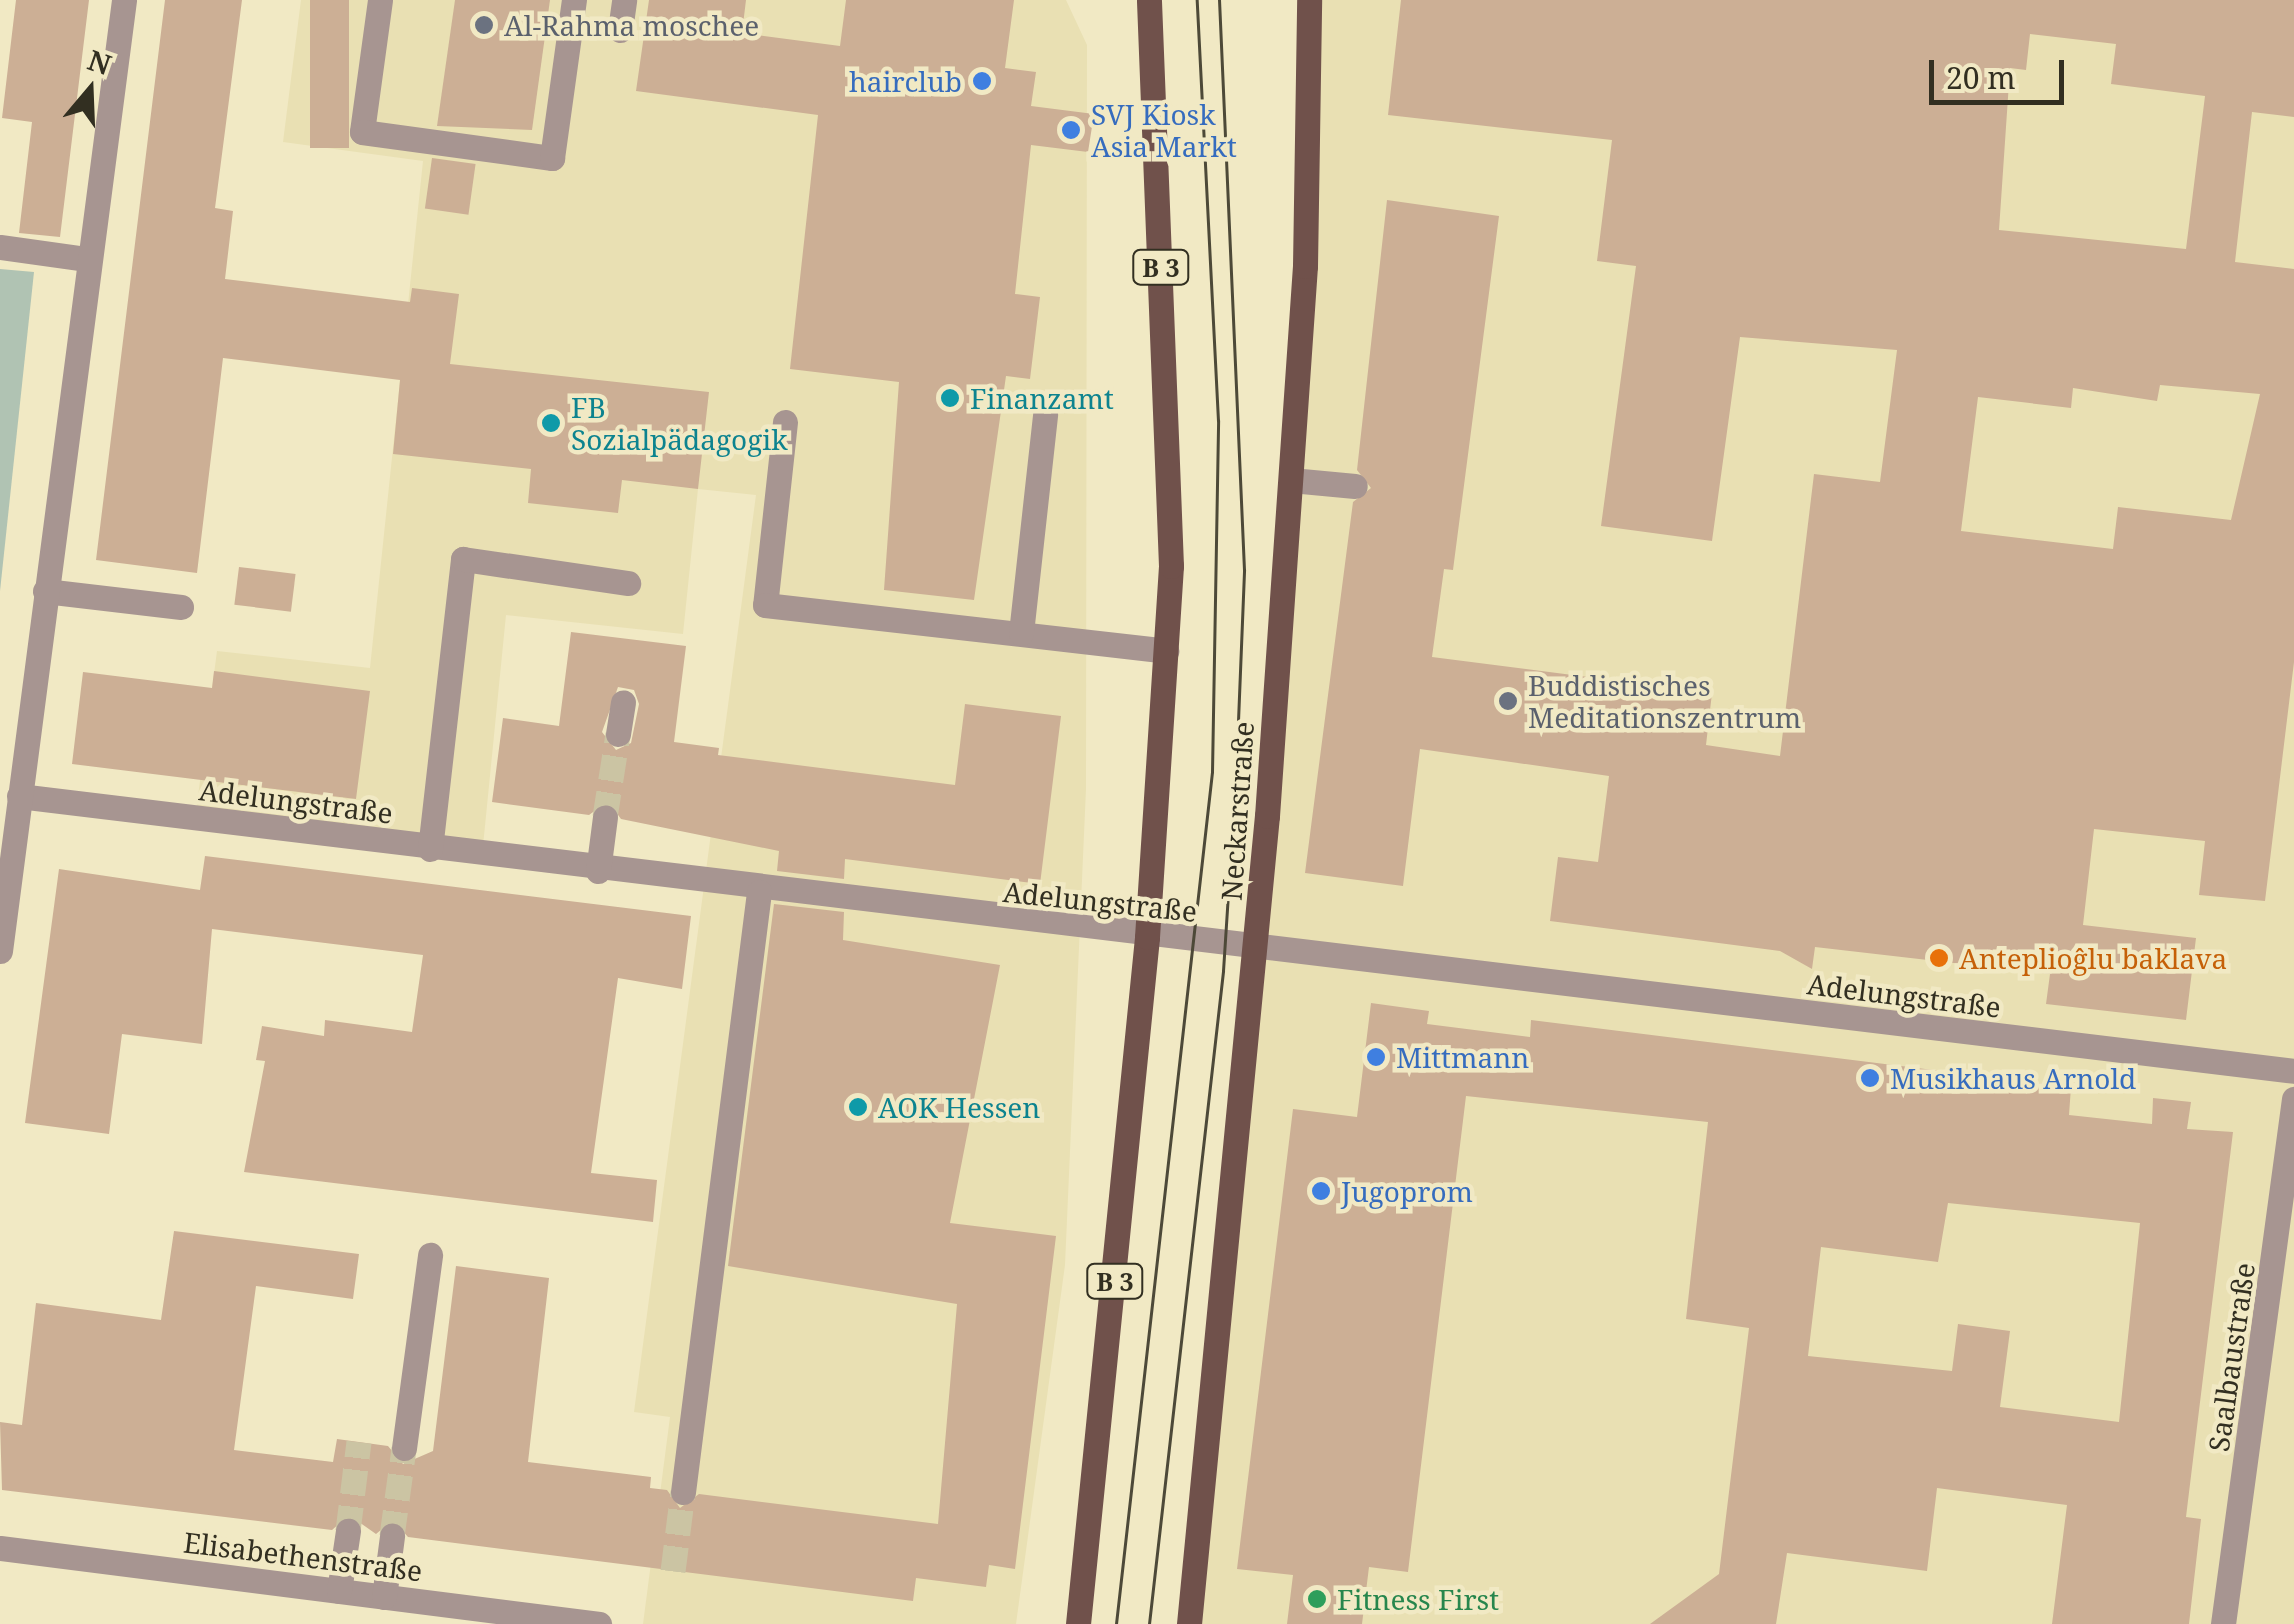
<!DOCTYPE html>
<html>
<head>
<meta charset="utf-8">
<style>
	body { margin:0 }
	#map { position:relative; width:2294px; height:1624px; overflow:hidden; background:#f1e9c4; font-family:"Noto Serif",serif }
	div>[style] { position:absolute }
	.built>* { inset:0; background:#e9e0b3 }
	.green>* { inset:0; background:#b0c3b3 }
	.building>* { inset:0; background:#ccaf95; transform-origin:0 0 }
	.minor-tunnel>* { height:25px; margin-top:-12.5px; transform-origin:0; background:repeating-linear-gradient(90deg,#cbc4a3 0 25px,transparent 0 37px) }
	.minor>* { height:25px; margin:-12.5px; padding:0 12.5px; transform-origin:12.5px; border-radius:12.5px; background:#a79591 }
	.major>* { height:25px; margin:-12.5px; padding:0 12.5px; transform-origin:12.5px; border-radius:12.5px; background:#70514b }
	.tram>* { height:2.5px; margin:-1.25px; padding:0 1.25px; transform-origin:1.25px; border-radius:1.25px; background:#4d4938 }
	.dots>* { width:28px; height:28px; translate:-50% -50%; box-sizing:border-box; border:5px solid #f1e9c4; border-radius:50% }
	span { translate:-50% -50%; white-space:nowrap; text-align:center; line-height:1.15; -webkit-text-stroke:9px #f1e9c4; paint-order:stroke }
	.shield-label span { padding:2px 8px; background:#f1e9c4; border:2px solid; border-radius:8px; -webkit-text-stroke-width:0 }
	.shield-label { font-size:25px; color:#322f21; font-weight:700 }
	.worship-label { font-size:28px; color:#5b616d }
	.left { translate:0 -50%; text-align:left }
	.shop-label { font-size:28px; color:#366cbe }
	.right { translate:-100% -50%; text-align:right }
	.culture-label { font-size:28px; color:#0d838f }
	.street-label { font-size:28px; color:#322f21 }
	.food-label { font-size:28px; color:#c56008 }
	.leisure-label { font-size:28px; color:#27864d }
	.north { position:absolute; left:40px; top:40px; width:100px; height:100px; -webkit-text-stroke:8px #f1e9c4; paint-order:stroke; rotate:19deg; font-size:28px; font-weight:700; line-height:40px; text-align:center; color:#322f21 }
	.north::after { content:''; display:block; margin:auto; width:35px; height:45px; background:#322f21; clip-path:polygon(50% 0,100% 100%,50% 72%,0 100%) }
	.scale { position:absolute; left:1929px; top:60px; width:135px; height:45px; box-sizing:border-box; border:5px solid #322f21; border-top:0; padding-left:12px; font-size:30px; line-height:35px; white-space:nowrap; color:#322f21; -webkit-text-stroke:8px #f1e9c4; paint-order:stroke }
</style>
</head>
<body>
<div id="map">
	<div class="built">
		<i style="clip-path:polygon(301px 0,1066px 0,1087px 45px,1086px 789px,1065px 1265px,1016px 1624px,643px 1624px,670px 1417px,634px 1412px,756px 495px,698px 489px,683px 634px,506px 615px,482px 856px,195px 819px,217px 651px,370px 668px,423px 161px,283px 142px)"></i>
		<i style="clip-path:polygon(1312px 0,2294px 0,2294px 1624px,1189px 1624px,1257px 949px)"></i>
	</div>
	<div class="green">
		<i style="clip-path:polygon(0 269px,34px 272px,0 591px)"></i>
	</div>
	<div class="building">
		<i style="clip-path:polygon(16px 0,89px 0,60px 237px,19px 233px,32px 122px,2px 118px)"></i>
		<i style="clip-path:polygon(165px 0,242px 0,215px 208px,233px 211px,225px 279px,410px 302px,412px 288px,459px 294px,450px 364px,709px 392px,698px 489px,622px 480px,618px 513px,528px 503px,531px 469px,393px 454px,400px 380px,223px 358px,197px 573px,96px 560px)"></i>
		<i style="left:310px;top:0;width:39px;height:148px"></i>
		<i style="clip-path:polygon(455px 0,550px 0,532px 130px,437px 126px)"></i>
		<i style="clip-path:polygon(649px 0,746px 0,742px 33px,840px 46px,846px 0,1014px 0,1005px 68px,1036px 72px,1031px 106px,1094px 114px,1088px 152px,1031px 145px,1015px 294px,1040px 297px,1030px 379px,1006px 376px,974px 600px,884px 590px,899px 382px,790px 369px,818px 115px,636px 91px)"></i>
		<i style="clip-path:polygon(evenodd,1401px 0,2294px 0,2294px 117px,2252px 112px,2235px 262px,2294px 269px,2294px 662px,2265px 901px,2199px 895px,2205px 841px,2094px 829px,2083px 925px,2196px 938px,2186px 1020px,2046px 1004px,2050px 974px,1815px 947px,1812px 969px,1780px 951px,1550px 921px,1558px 857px,1598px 862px,1609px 776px,1420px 749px,1403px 886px,1305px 873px,1353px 502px,1371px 488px,1357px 470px,1387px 200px,1499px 216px,1453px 570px,1444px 569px,1432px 657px,1712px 693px,1706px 745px,1780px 756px,1814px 474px,1880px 482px,1897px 350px,1740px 337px,1712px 541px,1601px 526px,1636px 266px,1597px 261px,1612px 140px,1388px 115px,1401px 0,2030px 34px,2116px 44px,2111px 84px,2205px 96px,2186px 249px,1999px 230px,2010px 68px,2026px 70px,2030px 34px,1401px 0,2160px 385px,2260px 394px,2231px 520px,2118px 507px,2113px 549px,1961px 531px,1978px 397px,2071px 408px,2073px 388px,2157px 401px,2160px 385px)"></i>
		<i style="left:432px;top:158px;width:44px;height:51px;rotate:8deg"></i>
		<i style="left:239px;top:567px;width:57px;height:38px;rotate:7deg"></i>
		<i style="clip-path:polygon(evenodd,571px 632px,686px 646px,674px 742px,719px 748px,718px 755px,955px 785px,965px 704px,1061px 716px,1040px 884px,845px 859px,844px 879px,777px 871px,779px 851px,621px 819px,608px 801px,589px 815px,492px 802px,503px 718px,559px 726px,571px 632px,618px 687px,634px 690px,639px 704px,631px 743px,616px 750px,602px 732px,618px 687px)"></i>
		<i style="clip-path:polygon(214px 671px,370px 691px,356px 799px,72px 764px,83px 672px,212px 688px)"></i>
		<i style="clip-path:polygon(205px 856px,691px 916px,682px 989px,618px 978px,591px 1173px,657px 1180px,653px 1222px,244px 1172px,265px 1061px,256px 1060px,262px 1026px,324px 1036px,325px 1020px,412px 1032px,423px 955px,212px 929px,202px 1044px,122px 1034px,109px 1134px,25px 1123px,59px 869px,200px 890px)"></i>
		<i style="clip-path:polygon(774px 904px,844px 912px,843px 940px,1000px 965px,950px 1223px,1056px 1236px,1015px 1569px,989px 1565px,986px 1587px,916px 1578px,913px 1601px,408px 1537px,393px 1520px,376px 1534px,349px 1515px,332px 1530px,2px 1490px,0 1422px,22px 1425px,36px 1303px,161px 1320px,174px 1231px,359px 1254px,353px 1299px,256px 1286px,234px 1450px,333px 1462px,337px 1439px,388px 1446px,403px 1464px,433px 1451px,456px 1266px,549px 1278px,528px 1462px,651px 1477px,650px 1488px,667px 1490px,680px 1508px,699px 1494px,938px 1524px,957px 1304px,728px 1266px)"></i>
		<i style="clip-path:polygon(evenodd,1371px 1003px,1429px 1011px,1427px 1024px,1530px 1037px,1531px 1020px,2071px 1087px,2069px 1115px,2152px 1124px,2153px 1098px,2191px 1102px,2187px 1129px,2233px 1132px,2186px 1517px,2201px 1519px,2189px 1624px,2052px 1624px,2067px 1505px,1937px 1488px,1927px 1571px,1787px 1553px,1776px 1624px,1650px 1624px,1719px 1574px,1749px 1328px,1686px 1319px,1708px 1122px,1466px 1096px,1408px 1572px,1369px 1567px,1362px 1624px,1287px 1624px,1293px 1575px,1237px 1569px,1293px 1109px,1357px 1117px,1371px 1003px,1948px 1203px,2140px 1223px,2119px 1422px,2000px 1407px,2010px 1331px,1958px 1324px,1952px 1371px,1808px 1356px,1821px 1247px,1938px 1262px,1948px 1203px)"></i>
	</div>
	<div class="minor-tunnel">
		<i style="left:605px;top:817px;width:84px;rotate:-81.1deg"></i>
		<i style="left:348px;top:1531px;width:90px;rotate:-83deg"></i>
		<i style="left:392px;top:1536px;width:89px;rotate:-82.2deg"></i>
		<i style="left:673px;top:1571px;width:80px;rotate:-82.8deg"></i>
	</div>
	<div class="minor">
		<i style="left:380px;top:0;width:133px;rotate:97.8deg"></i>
		<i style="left:362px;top:132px;width:192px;rotate:7.8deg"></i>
		<i style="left:552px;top:158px;width:160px;rotate:-82.1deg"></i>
		<i style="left:620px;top:30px;width:30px;rotate:-82deg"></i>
		<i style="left:0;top:247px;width:88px;rotate:7.9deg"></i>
		<i style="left:785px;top:422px;width:184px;rotate:96.2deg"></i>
		<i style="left:765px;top:605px;width:404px;rotate:6.5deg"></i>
		<i style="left:1291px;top:480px;width:64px;rotate:5.4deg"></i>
		<i style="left:45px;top:591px;width:137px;rotate:6.7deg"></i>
		<i style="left:1021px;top:633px;width:220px;rotate:-83.7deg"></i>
		<i style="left:618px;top:734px;width:32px;rotate:-81deg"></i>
		<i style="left:19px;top:796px;width:2292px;rotate:6.89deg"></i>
		<i style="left:430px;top:849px;width:292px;rotate:-83.5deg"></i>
		<i style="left:463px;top:559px;width:167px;rotate:8.3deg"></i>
		<i style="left:598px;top:871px;width:54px;rotate:-82.6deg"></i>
		<i style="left:0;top:951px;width:959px;rotate:-82.57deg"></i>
		<i style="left:404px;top:1448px;width:195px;rotate:-82.3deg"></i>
		<i style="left:683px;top:1492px;width:605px;rotate:-82.78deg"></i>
		<i style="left:0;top:1548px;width:604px;rotate:7.23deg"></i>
		<i style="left:339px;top:1591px;width:61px;rotate:-81.5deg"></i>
		<i style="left:384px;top:1597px;width:62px;rotate:-82.5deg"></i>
		<i style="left:2223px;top:1624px;width:530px;rotate:-82.3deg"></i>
	</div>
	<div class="major">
		<i style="left:1078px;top:1624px;width:690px;rotate:-84.26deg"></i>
		<i style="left:1147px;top:937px;width:372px;rotate:-86.3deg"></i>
		<i style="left:1171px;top:566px;width:566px;rotate:-92.23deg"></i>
		<i style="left:1189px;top:1624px;width:812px;rotate:-84.49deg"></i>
		<i style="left:1267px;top:816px;width:551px;rotate:-86.05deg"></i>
		<i style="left:1305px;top:266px;width:266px;rotate:-89.1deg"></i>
	</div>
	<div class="tram">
		<i style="left:1116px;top:1624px;width:857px;rotate:-83.57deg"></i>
		<i style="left:1212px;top:772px;width:351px;rotate:-89deg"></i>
		<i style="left:1218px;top:421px;width:422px;rotate:-92.9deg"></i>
		<i style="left:1149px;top:1624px;width:657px;rotate:-83.53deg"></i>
		<i style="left:1223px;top:971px;width:200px;rotate:-86.3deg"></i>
		<i style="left:1236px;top:771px;width:201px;rotate:-87.7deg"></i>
		<i style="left:1244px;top:570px;width:571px;rotate:-92.51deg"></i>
	</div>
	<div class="dots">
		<i style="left:484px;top:25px;background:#6b7280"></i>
		<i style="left:982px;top:81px;background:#3f7fe0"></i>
		<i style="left:1071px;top:130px;background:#3f7fe0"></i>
		<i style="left:950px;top:398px;background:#0f9aa8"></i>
		<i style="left:551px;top:423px;background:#0f9aa8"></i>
		<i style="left:1508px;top:701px;background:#6b7280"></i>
		<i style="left:1939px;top:958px;background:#e8710a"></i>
		<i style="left:1376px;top:1057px;background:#3f7fe0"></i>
		<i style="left:1870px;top:1078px;background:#3f7fe0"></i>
		<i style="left:858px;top:1107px;background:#0f9aa8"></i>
		<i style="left:1321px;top:1191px;background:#3f7fe0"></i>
		<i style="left:1317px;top:1599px;background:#2e9e5b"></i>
	</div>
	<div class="shield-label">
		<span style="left:1161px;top:267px">B 3</span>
		<span style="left:1115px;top:1281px">B 3</span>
	</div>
	<div class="worship-label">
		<span class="left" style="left:504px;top:25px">Al-Rahma moschee</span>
		<span class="left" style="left:1528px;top:701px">Buddistisches<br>Meditationszentrum</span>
	</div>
	<div class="shop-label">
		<span class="right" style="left:962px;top:81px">hairclub</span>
		<span class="left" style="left:1091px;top:130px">SVJ Kiosk<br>Asia Markt</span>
		<span class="left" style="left:1396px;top:1057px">Mittmann</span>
		<span class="left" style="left:1890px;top:1078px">Musikhaus Arnold</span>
		<span class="left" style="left:1341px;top:1191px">Jugoprom</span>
	</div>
	<div class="culture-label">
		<span class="left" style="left:970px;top:398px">Finanzamt</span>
		<span class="left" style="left:571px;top:423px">FB<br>Sozialpädagogik</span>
		<span class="left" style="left:878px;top:1107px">AOK Hessen</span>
	</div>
	<div class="street-label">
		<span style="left:296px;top:801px;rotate:7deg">Adelungstraße</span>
		<span style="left:1237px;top:811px;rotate:-86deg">Neckarstraße</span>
		<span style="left:1100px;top:901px;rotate:6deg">Adelungstraße</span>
		<span style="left:1904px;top:995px;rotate:7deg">Adelungstraße</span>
		<span style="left:2231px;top:1357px;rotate:-82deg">Saalbaustraße</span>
		<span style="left:303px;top:1556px;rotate:7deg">Elisabethenstraße</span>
	</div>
	<div class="food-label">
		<span class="left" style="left:1959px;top:958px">Anteplioĝlu baklava</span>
	</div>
	<div class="leisure-label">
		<span class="left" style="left:1337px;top:1599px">Fitness First</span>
	</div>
	<div class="north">N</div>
	<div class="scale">20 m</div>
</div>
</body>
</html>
